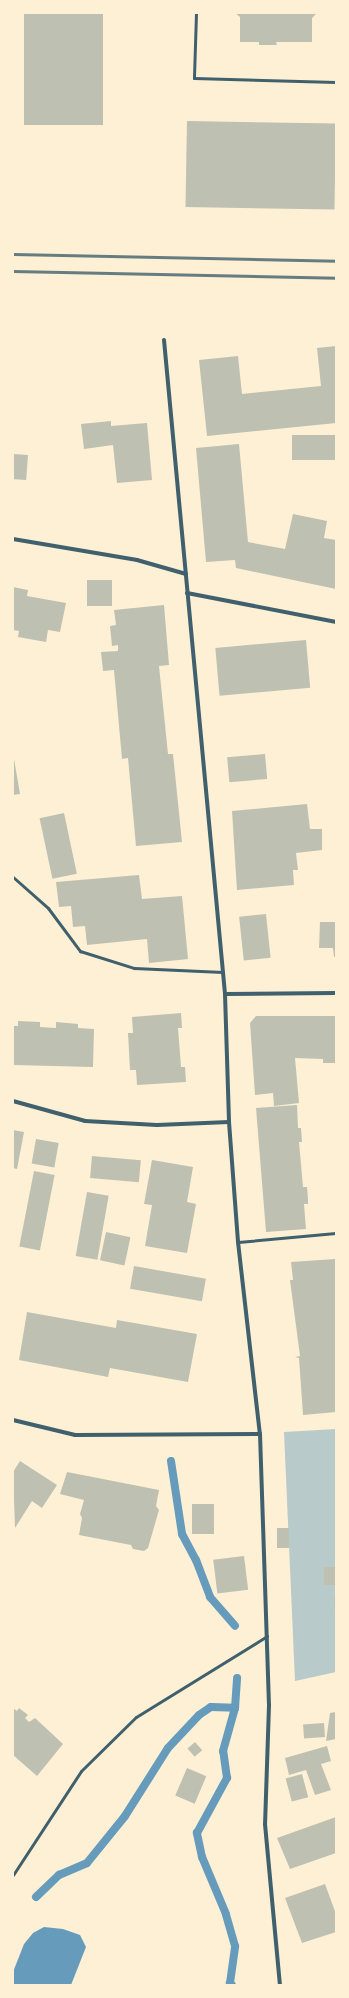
<!DOCTYPE html>
<html>
<head>
<meta charset="utf-8">
<style>
	body { margin:0 }
	#map { position:relative; width:349px; height:1998px; overflow:hidden; background:#fdf0d5; font-family:"Public Sans",sans-serif }
	div>[style] { position:absolute }
	.green>* { inset:0; background:#b9caca }
	.water>* { inset:0; background:#669bbc }
	.stream>* { height:8px; margin:-4px; padding:0 4px; transform-origin:4px; border-radius:4px; background:#669bbc }
	.building>* { inset:0; background:#bec0b2; transform-origin:0 0 }
	.service>* { height:3px; margin:-1.5px; padding:0 1.5px; transform-origin:1.5px; border-radius:1.5px; background:#3f606c }
	.minor>* { height:4px; margin:-2px; padding:0 2px; transform-origin:2px; border-radius:2px; background:#3f606c }
	.rail>* { height:3px; margin:-1.5px; padding:0 1.5px; transform-origin:1.5px; border-radius:1.5px; background:#657d81 }
	span { translate:-50% -50%; white-space:nowrap; text-align:center; line-height:1.15; -webkit-text-stroke:3px #fdf0d5; paint-order:stroke }
	.frame { position:absolute; inset:0; border:14px solid #fdf0d5; pointer-events:none }
</style>
</head>
<body>
<div id="map">
	<div class="green">
		<i style="clip-path:polygon(336px 1429px,336px 1672px,295px 1681px,284px 1432px)"></i>
	</div>
	<div class="water">
		<i style="clip-path:polygon(44px 1927px,63px 1929px,80px 1935px,86px 1947px,71px 1985px,13px 1985px,13px 1972px,24px 1944px,33px 1933px)"></i>
	</div>
	<div class="stream">
		<i style="left:171px;top:1461px;width:74px;rotate:81.4deg"></i>
		<i style="left:182px;top:1534px;width:30px;rotate:62deg"></i>
		<i style="left:196px;top:1560px;width:40px;rotate:69deg"></i>
		<i style="left:210px;top:1597px;width:38px;rotate:49deg"></i>
		<i style="left:36px;top:1897px;width:32px;rotate:-44deg"></i>
		<i style="left:59px;top:1875px;width:30px;rotate:-23deg"></i>
		<i style="left:87px;top:1863px;width:60px;rotate:-51deg"></i>
		<i style="left:125px;top:1816px;width:80px;rotate:-57.7deg"></i>
		<i style="left:168px;top:1748px;width:45px;rotate:-46.8deg"></i>
		<i style="left:199px;top:1715px;width:14px;rotate:-34deg"></i>
		<i style="left:211px;top:1707px;width:24px;rotate:2deg"></i>
		<i style="left:232px;top:1985px;width:3px;rotate:-135deg"></i>
		<i style="left:230px;top:1983px;width:37px;rotate:-82deg"></i>
		<i style="left:235px;top:1946px;width:33px;rotate:-106deg"></i>
		<i style="left:226px;top:1914px;width:62px;rotate:-112.8deg"></i>
		<i style="left:202px;top:1857px;width:25px;rotate:-102deg"></i>
		<i style="left:197px;top:1833px;width:63px;rotate:-61.4deg"></i>
		<i style="left:227px;top:1778px;width:27px;rotate:-98deg"></i>
		<i style="left:223px;top:1751px;width:45px;rotate:-74.4deg"></i>
		<i style="left:235px;top:1708px;width:30px;rotate:-86deg"></i>
	</div>
	<div class="building">
		<i style="left:24px;top:13px;width:79px;height:112px"></i>
		<i style="clip-path:polygon(235px 13px,317px 13px,312px 18px,312px 42px,276px 42px,277px 45px,259px 45px,259px 42px,240px 42px,240px 17px)"></i>
		<i style="left:187px;top:121px;width:149px;height:86px;rotate:1deg"></i>
		<i style="clip-path:polygon(336px 346px,336px 423px,207px 436px,199px 360px,238px 356px,242px 394px,321px 386px,317px 348px)"></i>
		<i style="clip-path:polygon(111px 421px,111px 426px,147px 423px,152px 480px,117px 483px,113px 445px,84px 449px,81px 424px)"></i>
		<i style="left:336px;top:435px;width:25px;height:44px;rotate:90deg"></i>
		<i style="clip-path:polygon(239px 444px,248px 542px,285px 549px,293px 514px,327px 521px,324px 538px,336px 540px,336px 589px,236px 568px,235px 560px,206px 562px,196px 448px)"></i>
		<i style="left:13px;top:454px;width:15px;height:25px;rotate:4deg"></i>
		<i style="left:87px;top:580px;width:25px;height:26px"></i>
		<i style="clip-path:polygon(13px 587px,28px 590px,27px 596px,66px 603px,60px 632px,48px 630px,46px 642px,18px 637px,19px 631px,13px 630px)"></i>
		<i style="clip-path:polygon(164px 605px,169px 665px,159px 666px,168px 754px,173px 754px,182px 842px,136px 846px,128px 758px,122px 759px,114px 670px,103px 671px,101px 652px,118px 651px,118px 645px,112px 646px,110px 626px,116px 625px,114px 610px)"></i>
		<i style="left:306px;top:640px;width:48px;height:91px;rotate:85deg"></i>
		<i style="clip-path:polygon(13px 753px,20px 794px,13px 795px)"></i>
		<i style="left:265px;top:754px;width:25px;height:38px;rotate:85deg"></i>
		<i style="clip-path:polygon(307px 804px,310px 829px,322px 829px,322px 850px,296px 853px,298px 870px,293px 870px,294px 885px,237px 890px,232px 811px)"></i>
		<i style="left:64px;top:813px;width:62px;height:25px;rotate:78deg"></i>
		<i style="clip-path:polygon(139px 875px,142px 899px,182px 896px,188px 959px,149px 963px,147px 939px,87px 945px,85px 926px,73px 927px,71px 906px,59px 907px,56px 882px)"></i>
		<i style="left:266px;top:914px;width:44px;height:27px;rotate:84deg"></i>
		<i style="clip-path:polygon(320px 922px,336px 922px,336px 957px,334px 957px,333px 948px,319px 948px)"></i>
		<i style="clip-path:polygon(181px 1013px,182px 1028px,178px 1028px,181px 1067px,185px 1067px,186px 1082px,137px 1085px,136px 1070px,130px 1070px,128px 1033px,133px 1033px,132px 1017px)"></i>
		<i style="clip-path:polygon(256px 1016px,336px 1016px,336px 1063px,323px 1063px,323px 1059px,295px 1058px,299px 1103px,274px 1106px,273px 1093px,255px 1095px,250px 1023px)"></i>
		<i style="clip-path:polygon(18px 1021px,40px 1022px,40px 1027px,56px 1028px,56px 1022px,78px 1024px,78px 1028px,94px 1029px,93px 1067px,13px 1065px,13px 1026px,18px 1026px)"></i>
		<i style="clip-path:polygon(297px 1105px,298px 1128px,301px 1128px,302px 1142px,299px 1142px,303px 1187px,307px 1187px,308px 1199px,308px 1204px,304px 1204px,306px 1229px,266px 1232px,256px 1108px)"></i>
		<i style="clip-path:polygon(13px 1130px,24px 1132px,17px 1169px,13px 1168px)"></i>
		<i style="left:36px;top:1139px;width:23px;height:25px;rotate:10deg"></i>
		<i style="left:92px;top:1156px;width:49px;height:22px;rotate:5deg"></i>
		<i style="clip-path:polygon(152px 1160px,193px 1167px,187px 1202px,196px 1204px,187px 1253px,145px 1246px,152px 1205px,144px 1204px)"></i>
		<i style="left:34px;top:1171px;width:21px;height:77px;rotate:11deg"></i>
		<i style="left:87px;top:1192px;width:22px;height:65px;rotate:10deg"></i>
		<i style="left:106px;top:1232px;width:25px;height:29px;rotate:12deg"></i>
		<i style="clip-path:polygon(335px 1259px,336px 1412px,303px 1415px,299px 1358px,295px 1357px,300px 1356px,290px 1280px,293px 1280px,291px 1262px)"></i>
		<i style="left:134px;top:1266px;width:73px;height:23px;rotate:10deg"></i>
		<i style="clip-path:polygon(27px 1312px,116px 1328px,117px 1320px,197px 1334px,188px 1382px,110px 1368px,108px 1377px,19px 1360px)"></i>
		<i style="clip-path:polygon(20px 1461px,57px 1485px,42px 1508px,32px 1501px,15px 1528px,13px 1472px)"></i>
		<i style="clip-path:polygon(67px 1472px,159px 1490px,156px 1506px,159px 1510px,148px 1548px,144px 1551px,133px 1549px,131px 1545px,79px 1535px,82px 1518px,80px 1514px,84px 1500px,60px 1494px)"></i>
		<i style="left:192px;top:1504px;width:22px;height:30px"></i>
		<i style="left:289px;top:1528px;width:20px;height:12px;rotate:90deg"></i>
		<i style="left:244px;top:1556px;width:34px;height:31px;rotate:83deg"></i>
		<i style="left:324px;top:1567px;width:12px;height:18px"></i>
		<i style="clip-path:polygon(334px 1598px,336px 1598px,336px 1610px,335px 1610px)"></i>
		<i style="clip-path:polygon(13px 1708px,17px 1711px,19px 1708px,28px 1715px,25px 1718px,29px 1722px,35px 1718px,63px 1744px,37px 1776px,13px 1755px)"></i>
		<i style="clip-path:polygon(336px 1712px,336px 1739px,326px 1741px,330px 1713px)"></i>
		<i style="left:324px;top:1723px;width:14px;height:21px;rotate:86deg"></i>
		<i style="left:195px;top:1742px;width:11px;height:10px;rotate:49deg"></i>
		<i style="clip-path:polygon(327px 1746px,331px 1761px,321px 1764px,331px 1790px,315px 1795px,306px 1770px,289px 1775px,285px 1758px)"></i>
		<i style="left:187px;top:1768px;width:21px;height:30px;rotate:23deg"></i>
		<i style="left:302px;top:1774px;width:24px;height:17px;rotate:75deg"></i>
		<i style="clip-path:polygon(336px 1817px,336px 1853px,290px 1869px,277px 1838px)"></i>
		<i style="clip-path:polygon(325px 1884px,336px 1914px,336px 1932px,302px 1943px,285px 1898px)"></i>
	</div>
	<div class="service">
		<i style="left:196px;top:13px;width:65px;rotate:91.8deg"></i>
		<i style="left:194px;top:78px;width:142px;rotate:1.6deg"></i>
		<i style="left:13px;top:877px;width:47px;rotate:41.5deg"></i>
		<i style="left:48px;top:908px;width:54px;rotate:53.3deg"></i>
		<i style="left:80px;top:951px;width:57px;rotate:17.5deg"></i>
		<i style="left:134px;top:968px;width:89px;rotate:2.6deg"></i>
		<i style="left:238px;top:1242px;width:98px;rotate:-5.2deg"></i>
		<i style="left:13px;top:1875px;width:124px;rotate:-56.8deg"></i>
		<i style="left:81px;top:1771px;width:77px;rotate:-44.5deg"></i>
		<i style="left:136px;top:1717px;width:154px;rotate:-31.7deg"></i>
	</div>
	<div class="minor">
		<i style="left:164px;top:340px;width:657px;rotate:84.67deg"></i>
		<i style="left:225px;top:994px;width:128px;rotate:88.2deg"></i>
		<i style="left:229px;top:1122px;width:120px;rotate:85.7deg"></i>
		<i style="left:238px;top:1242px;width:193px;rotate:83.5deg"></i>
		<i style="left:260px;top:1434px;width:271px;rotate:88.1deg"></i>
		<i style="left:269px;top:1705px;width:119px;rotate:91.9deg"></i>
		<i style="left:265px;top:1824px;width:162px;rotate:84.7deg"></i>
		<i style="left:13px;top:539px;width:126px;rotate:9.6deg"></i>
		<i style="left:137px;top:560px;width:51px;rotate:15.9deg"></i>
		<i style="left:187px;top:593px;width:152px;rotate:11deg"></i>
		<i style="left:225px;top:994px;width:111px;rotate:-0.5deg"></i>
		<i style="left:13px;top:1101px;width:75px;rotate:15.5deg"></i>
		<i style="left:85px;top:1121px;width:72px;rotate:3.2deg"></i>
		<i style="left:157px;top:1125px;width:72px;rotate:-2.4deg"></i>
		<i style="left:13px;top:1420px;width:64px;rotate:13.6deg"></i>
		<i style="left:75px;top:1435px;width:185px;rotate:-0.3deg"></i>
	</div>
	<div class="rail">
		<i style="left:13px;top:254px;width:323px;rotate:1.2deg"></i>
		<i style="left:13px;top:271px;width:323px;rotate:1.2deg"></i>
	</div>
	<div class="frame"></div>
</div>
</body>
</html>
